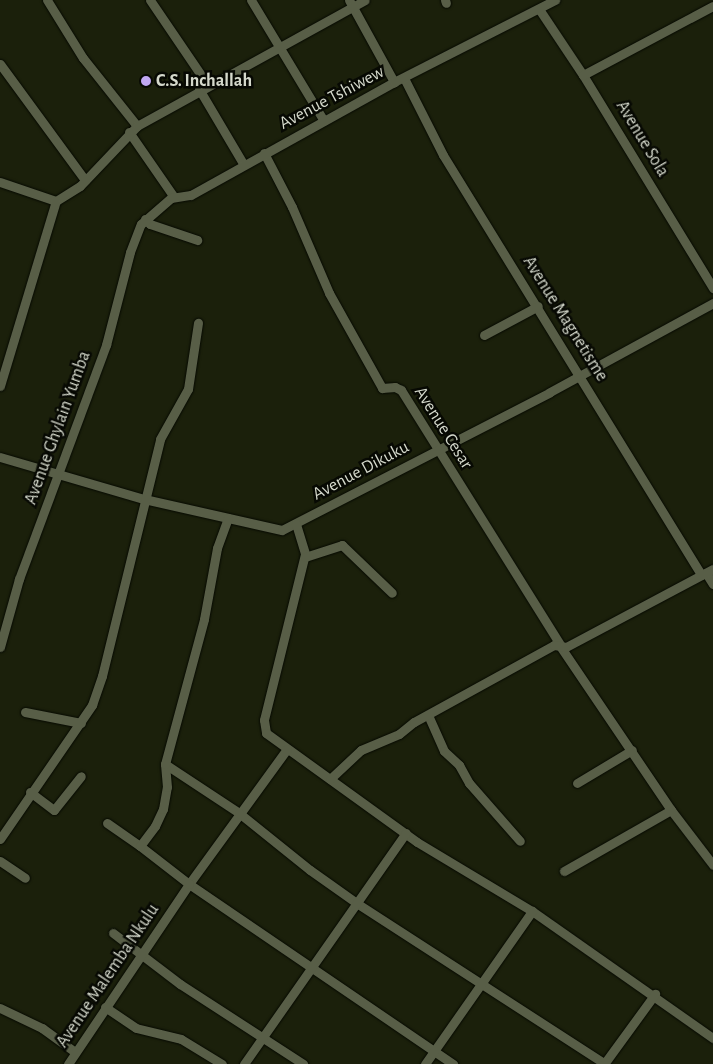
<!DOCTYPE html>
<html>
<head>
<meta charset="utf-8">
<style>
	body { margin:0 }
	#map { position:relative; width:713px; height:1064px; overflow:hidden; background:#1b200b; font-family:"Alegreya Sans",sans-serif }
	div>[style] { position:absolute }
	.roads { filter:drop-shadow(0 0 1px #060900) drop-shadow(0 0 1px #060900) }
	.minor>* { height:9px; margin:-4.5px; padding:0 4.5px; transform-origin:4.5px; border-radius:4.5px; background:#585e47 }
	.dots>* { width:14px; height:14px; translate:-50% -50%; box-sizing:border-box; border:2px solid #070903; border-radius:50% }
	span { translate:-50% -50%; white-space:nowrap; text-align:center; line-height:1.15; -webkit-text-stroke:5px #070903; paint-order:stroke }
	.poi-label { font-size:18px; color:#d5d9cc; font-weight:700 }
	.left { translate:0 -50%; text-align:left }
	.street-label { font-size:18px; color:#d5d9cc }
</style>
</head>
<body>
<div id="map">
	<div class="roads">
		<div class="minor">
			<i style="left:47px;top:0;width:68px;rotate:58.2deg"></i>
			<i style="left:83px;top:58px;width:87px;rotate:51.5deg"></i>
			<i style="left:150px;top:0;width:102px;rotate:55.8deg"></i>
			<i style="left:251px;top:0;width:141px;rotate:58.9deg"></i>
			<i style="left:349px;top:0;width:94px;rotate:61.2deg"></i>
			<i style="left:445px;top:0;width:3px;rotate:72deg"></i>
			<i style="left:539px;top:9px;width:79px;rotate:56.3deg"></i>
			<i style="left:583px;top:75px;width:250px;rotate:58.6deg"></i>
			<i style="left:0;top:64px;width:144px;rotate:53.8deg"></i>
			<i style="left:583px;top:75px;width:147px;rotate:-28deg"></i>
			<i style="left:404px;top:78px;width:86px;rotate:63.1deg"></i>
			<i style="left:443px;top:155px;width:493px;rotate:58.4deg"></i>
			<i style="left:199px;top:89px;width:88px;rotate:59.4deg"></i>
			<i style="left:129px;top:132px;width:79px;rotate:55.3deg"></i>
			<i style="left:264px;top:153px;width:61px;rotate:62.6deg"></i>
			<i style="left:292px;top:207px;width:94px;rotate:66.7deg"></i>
			<i style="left:329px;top:293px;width:109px;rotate:60.8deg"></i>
			<i style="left:382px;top:388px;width:13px;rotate:-4deg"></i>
			<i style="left:395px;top:387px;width:7px;rotate:27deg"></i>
			<i style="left:401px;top:390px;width:302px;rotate:58deg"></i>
			<i style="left:0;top:182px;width:59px;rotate:18.7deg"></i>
			<i style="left:56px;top:201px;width:28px;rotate:-32deg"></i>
			<i style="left:80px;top:186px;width:83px;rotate:-46.5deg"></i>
			<i style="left:137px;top:126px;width:260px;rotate:-28.9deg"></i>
			<i style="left:145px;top:219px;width:7px;rotate:45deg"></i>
			<i style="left:150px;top:224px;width:50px;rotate:18.8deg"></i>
			<i style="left:484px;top:335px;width:61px;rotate:-28.2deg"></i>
			<i style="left:0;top:386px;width:193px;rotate:-73.2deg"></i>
			<i style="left:0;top:457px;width:150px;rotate:16.3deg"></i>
			<i style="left:144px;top:499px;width:141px;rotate:12.7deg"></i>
			<i style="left:282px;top:530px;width:301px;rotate:-27.2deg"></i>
			<i style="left:550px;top:392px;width:186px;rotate:-28.6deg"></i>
			<i style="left:296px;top:524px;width:31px;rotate:73deg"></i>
			<i style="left:305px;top:554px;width:171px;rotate:103.9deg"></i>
			<i style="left:264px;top:720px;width:13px;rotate:81deg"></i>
			<i style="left:266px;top:733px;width:186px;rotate:35.8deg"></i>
			<i style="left:417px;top:842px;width:134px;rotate:31deg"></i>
			<i style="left:532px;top:911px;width:221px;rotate:35.1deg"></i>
			<i style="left:305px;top:557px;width:39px;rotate:-18deg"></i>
			<i style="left:342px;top:545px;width:69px;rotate:43.8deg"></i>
			<i style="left:706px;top:573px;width:13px;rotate:58deg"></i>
			<i style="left:560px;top:646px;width:198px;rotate:55.9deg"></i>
			<i style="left:671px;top:810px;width:69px;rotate:52.6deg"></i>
			<i style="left:0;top:647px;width:71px;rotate:-74.4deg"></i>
			<i style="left:19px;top:579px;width:250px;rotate:-69.6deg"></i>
			<i style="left:106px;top:345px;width:96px;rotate:-75.5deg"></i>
			<i style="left:130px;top:252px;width:30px;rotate:-69deg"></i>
			<i style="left:141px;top:224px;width:40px;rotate:-41deg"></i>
			<i style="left:171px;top:198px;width:20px;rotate:-9deg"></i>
			<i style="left:191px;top:195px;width:232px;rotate:-29.1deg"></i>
			<i style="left:394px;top:82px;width:181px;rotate:-27deg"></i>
			<i style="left:25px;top:712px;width:57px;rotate:11.1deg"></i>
			<i style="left:428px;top:715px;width:39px;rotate:66deg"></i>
			<i style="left:444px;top:751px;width:21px;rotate:43deg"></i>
			<i style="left:459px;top:765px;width:21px;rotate:61deg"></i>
			<i style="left:469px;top:783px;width:77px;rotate:48.7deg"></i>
			<i style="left:287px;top:749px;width:167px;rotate:126deg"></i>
			<i style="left:189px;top:884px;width:320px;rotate:34.3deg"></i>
			<i style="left:165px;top:764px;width:89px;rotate:33.5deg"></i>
			<i style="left:239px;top:813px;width:91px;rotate:38.8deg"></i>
			<i style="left:310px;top:870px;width:59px;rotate:35.3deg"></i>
			<i style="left:358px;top:904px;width:294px;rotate:32.9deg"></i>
			<i style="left:330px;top:779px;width:42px;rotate:-43.1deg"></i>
			<i style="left:361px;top:750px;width:41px;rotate:-22.8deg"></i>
			<i style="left:399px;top:734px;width:19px;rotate:-39deg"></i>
			<i style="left:414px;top:722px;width:160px;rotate:-28.8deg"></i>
			<i style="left:554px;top:645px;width:12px;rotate:9deg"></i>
			<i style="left:566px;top:647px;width:166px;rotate:-28deg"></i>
			<i style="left:577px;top:783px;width:64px;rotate:-31deg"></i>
			<i style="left:30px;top:792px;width:30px;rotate:37deg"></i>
			<i style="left:54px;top:810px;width:43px;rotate:-51.5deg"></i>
			<i style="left:107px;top:823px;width:40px;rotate:34.9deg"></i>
			<i style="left:0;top:839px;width:163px;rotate:-55.5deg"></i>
			<i style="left:92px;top:705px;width:31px;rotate:-71deg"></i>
			<i style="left:102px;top:676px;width:244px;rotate:-76.2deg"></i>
			<i style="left:160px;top:439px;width:57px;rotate:-60.8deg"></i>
			<i style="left:188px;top:389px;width:67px;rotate:-81.4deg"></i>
			<i style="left:0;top:861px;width:30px;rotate:34deg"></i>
			<i style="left:564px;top:871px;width:123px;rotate:-29.7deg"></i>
			<i style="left:113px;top:933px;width:84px;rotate:37.3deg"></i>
			<i style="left:180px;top:984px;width:147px;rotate:33deg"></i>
			<i style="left:105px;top:1007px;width:37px;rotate:34deg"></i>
			<i style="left:136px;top:1028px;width:46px;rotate:13.7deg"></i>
			<i style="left:181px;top:1039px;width:48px;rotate:31.4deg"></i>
			<i style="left:0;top:1008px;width:47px;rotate:25.5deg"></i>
			<i style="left:42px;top:1028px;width:41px;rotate:36deg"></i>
			<i style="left:68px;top:1064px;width:217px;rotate:-56.1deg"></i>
			<i style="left:189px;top:884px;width:62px;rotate:-142.2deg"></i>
			<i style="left:140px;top:846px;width:25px;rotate:-53deg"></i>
			<i style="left:155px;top:826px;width:19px;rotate:-65deg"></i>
			<i style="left:163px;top:809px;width:22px;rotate:-80deg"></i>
			<i style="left:167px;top:787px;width:23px;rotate:-95deg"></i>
			<i style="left:165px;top:764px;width:150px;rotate:-74.9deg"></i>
			<i style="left:204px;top:619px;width:72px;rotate:-79.6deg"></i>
			<i style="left:217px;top:548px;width:32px;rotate:-70deg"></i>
			<i style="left:244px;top:1064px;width:282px;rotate:-55deg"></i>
			<i style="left:425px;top:1064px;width:187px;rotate:-55deg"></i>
			<i style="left:604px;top:1064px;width:87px;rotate:-53.9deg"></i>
		</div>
	</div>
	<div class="dots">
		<i style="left:146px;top:81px;background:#c1a8f3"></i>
	</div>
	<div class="poi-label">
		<span class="left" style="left:156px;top:81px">C.S. Inchallah</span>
	</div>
	<div class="street-label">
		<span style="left:332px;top:98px;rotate:-28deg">Avenue Tshiwew</span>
		<span style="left:642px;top:139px;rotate:59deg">Avenue Sola</span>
		<span style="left:565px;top:319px;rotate:58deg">Avenue Magnetisme</span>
		<span style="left:58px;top:428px;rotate:-70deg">Avenue Ghylain Yumba</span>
		<span style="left:443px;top:428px;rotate:58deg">Avenue Cesar</span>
		<span style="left:361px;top:471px;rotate:-28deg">Avenue Dikuku</span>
		<span style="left:108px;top:976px;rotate:-56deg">Avenue Malemba Nkulu</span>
	</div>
</div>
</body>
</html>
